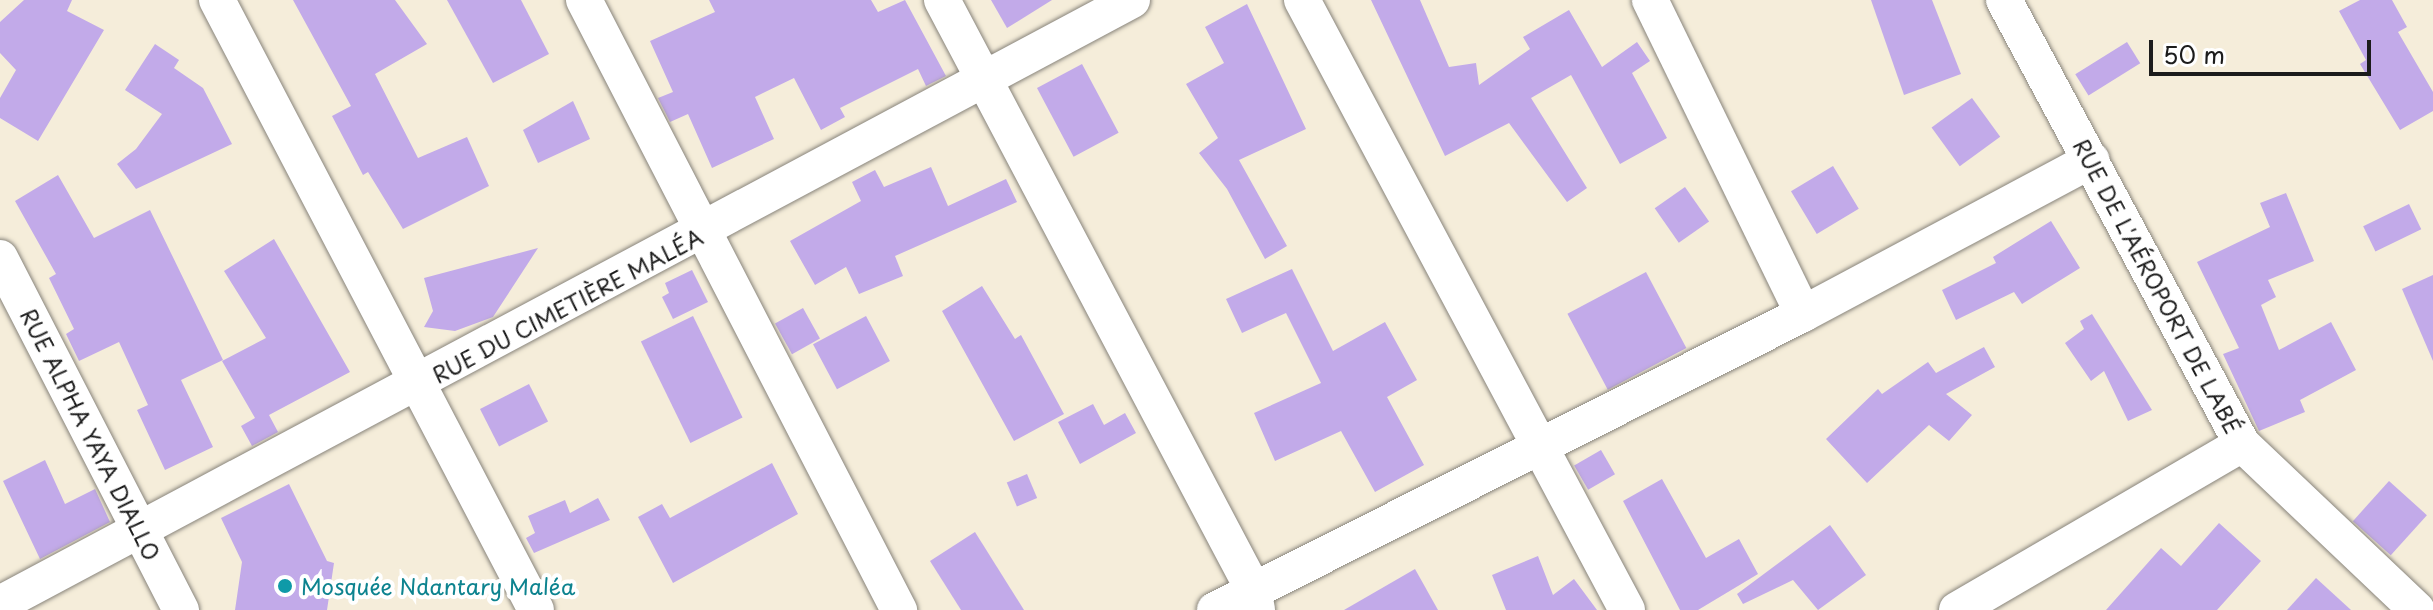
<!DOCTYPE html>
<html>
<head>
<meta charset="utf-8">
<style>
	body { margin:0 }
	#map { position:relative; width:2433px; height:610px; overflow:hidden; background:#f5edda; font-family:"Playpen Sans",sans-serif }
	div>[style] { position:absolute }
	.building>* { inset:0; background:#c2aae9; transform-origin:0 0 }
	.roads { filter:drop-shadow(0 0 2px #88847b) drop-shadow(0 0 2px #88847b) }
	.minor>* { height:36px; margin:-18px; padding:0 18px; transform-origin:18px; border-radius:18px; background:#fff }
	.dots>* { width:22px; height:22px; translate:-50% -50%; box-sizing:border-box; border:4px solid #fff; border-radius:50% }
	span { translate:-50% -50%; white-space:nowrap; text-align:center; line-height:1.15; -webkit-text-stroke:8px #fff; paint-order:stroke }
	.street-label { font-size:22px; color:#1c1c1c }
	.culture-label { font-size:22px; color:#0d838f }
	.left { translate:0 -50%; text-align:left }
	.scale { position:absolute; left:2149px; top:40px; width:222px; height:36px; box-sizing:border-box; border:4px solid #1c1c1c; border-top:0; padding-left:10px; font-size:24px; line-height:28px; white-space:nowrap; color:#1c1c1c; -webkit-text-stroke:6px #fff; paint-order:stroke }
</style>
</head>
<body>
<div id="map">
	<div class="building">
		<i style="clip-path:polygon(24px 0,72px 0,67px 11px,104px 30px,38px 141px,0 118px,0 98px,16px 70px,0 53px,0 22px)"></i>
		<i style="clip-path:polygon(293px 0,395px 0,427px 44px,375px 74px,418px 158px,467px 137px,489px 186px,403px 229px,368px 172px,363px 175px,332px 116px,351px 106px)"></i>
		<i style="clip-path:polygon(447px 0,521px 0,549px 54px,493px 83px)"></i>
		<i style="clip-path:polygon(709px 0,871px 0,878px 12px,905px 0,946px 76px,926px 86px,918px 69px,840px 108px,845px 117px,821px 130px,794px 78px,755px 97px,774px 139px,712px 168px,688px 114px,670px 122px,658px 98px,673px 92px,650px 41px,715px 12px)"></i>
		<i style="clip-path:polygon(991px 0,1052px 0,1007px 28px)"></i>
		<i style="clip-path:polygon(1371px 0,1420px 0,1449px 67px,1476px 63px,1479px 85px,1530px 49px,1523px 37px,1569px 10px,1602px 67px,1637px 42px,1650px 61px,1632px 73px,1667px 138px,1620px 164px,1571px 75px,1531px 98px,1587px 188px,1567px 202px,1509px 123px,1445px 156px)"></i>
		<i style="clip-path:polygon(1871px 0,1932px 0,1961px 74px,1904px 95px)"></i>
		<i style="clip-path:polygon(2360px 0,2392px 0,2407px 27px,2398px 32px,2433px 92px,2433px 111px,2400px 130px,2360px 64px,2366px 60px,2339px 11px)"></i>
		<i style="clip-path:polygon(1247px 4px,1306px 129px,1239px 160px,1287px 246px,1265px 259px,1227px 189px,1199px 153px,1218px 138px,1186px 84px,1224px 63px,1205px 27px)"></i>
		<i style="left:2127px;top:42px;width:25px;height:61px;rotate:58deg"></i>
		<i style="clip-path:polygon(155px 44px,179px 60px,174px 68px,203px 88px,232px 144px,136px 189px,117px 164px,136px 149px,162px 114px,125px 90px)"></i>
		<i style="left:1082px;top:64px;width:78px;height:51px;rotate:62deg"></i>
		<i style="left:1972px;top:98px;width:48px;height:50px;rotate:54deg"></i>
		<i style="clip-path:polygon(573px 101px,590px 139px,538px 163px,523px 130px)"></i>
		<i style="left:1833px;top:166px;width:50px;height:49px;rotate:59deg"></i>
		<i style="clip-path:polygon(931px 167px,948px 206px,1006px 179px,1017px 202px,895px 256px,903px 276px,859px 294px,846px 267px,815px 285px,790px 241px,861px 201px,852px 182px,875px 170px,884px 187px)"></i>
		<i style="clip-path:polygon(58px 175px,94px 238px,150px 210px,223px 360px,181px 380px,213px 447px,165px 470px,137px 410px,148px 405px,119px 342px,79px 361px,66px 334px,74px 329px,49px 278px,56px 274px,15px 201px)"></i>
		<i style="left:1685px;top:187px;width:42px;height:37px;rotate:55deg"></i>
		<i style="clip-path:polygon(2286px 193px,2314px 261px,2268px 280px,2276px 297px,2261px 305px,2279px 350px,2331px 322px,2356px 370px,2300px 400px,2305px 412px,2259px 431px,2223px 354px,2239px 348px,2197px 262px,2270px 227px,2260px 203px)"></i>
		<i style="left:2409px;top:204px;width:28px;height:51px;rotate:64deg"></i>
		<i style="clip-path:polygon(2051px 221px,2080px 268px,2022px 304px,2014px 292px,1956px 320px,1942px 290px,1996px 263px,1993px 257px)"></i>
		<i style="clip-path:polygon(274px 239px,350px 372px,269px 415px,278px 432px,252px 446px,241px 426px,255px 418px,222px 361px,266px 338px,224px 271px)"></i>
		<i style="clip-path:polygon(538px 248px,493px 317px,455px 331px,424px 327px,433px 311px,424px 278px)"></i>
		<i style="clip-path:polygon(1292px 269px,1333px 351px,1385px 322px,1417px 380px,1387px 397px,1424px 465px,1375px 492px,1341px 431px,1275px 461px,1254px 413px,1321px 383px,1286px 313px,1242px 333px,1226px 299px)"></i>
		<i style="clip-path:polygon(692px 270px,708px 302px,673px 319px,662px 297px,669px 293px,665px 283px)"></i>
		<i style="left:1646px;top:272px;width:86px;height:89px;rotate:62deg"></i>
		<i style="clip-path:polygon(2433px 275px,2433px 361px,2402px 289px)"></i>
		<i style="clip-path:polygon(982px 286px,1015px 339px,1021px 335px,1064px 414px,1014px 441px,942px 311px)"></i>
		<i style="left:803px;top:308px;width:35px;height:32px;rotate:61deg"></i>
		<i style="clip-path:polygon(2092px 314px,2152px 410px,2128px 421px,2104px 371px,2091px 381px,2065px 343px,2084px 329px,2080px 321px)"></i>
		<i style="left:693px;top:316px;width:113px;height:58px;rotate:64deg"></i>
		<i style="left:866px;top:316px;width:51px;height:60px;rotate:62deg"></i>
		<i style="clip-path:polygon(1984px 347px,1995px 367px,1946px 394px,1972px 415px,1949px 441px,1929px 425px,1867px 483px,1826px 439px,1878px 389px,1882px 394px,1928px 362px,1936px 373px)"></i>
		<i style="left:529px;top:384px;width:42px;height:55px;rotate:63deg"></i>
		<i style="clip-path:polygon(1093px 404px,1104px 425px,1125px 413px,1136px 433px,1080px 464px,1058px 422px)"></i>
		<i style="left:1601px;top:450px;width:28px;height:31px;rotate:60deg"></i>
		<i style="clip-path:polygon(45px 460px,65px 504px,95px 489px,110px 522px,40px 559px,3px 481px)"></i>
		<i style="clip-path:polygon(772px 463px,798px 514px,673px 583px,638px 517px,662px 504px,670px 518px)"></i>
		<i style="left:1027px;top:474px;width:26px;height:22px;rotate:67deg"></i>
		<i style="clip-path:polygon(1662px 479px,1706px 558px,1739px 539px,1758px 574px,1698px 610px,1680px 610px,1623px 501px)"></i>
		<i style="left:2389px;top:481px;width:51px;height:54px;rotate:42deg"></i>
		<i style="clip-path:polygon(289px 484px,327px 561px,334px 563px,327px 610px,235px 610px,242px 562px,221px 518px)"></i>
		<i style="clip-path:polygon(598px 498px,610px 520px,534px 553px,526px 538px,535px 533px,528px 516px,565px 500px,570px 513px)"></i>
		<i style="clip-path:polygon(2219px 523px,2261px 561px,2217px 610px,2106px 610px,2161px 548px,2181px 566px)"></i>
		<i style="clip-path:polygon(1830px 525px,1866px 575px,1818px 610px,1793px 580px,1743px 604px,1737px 594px)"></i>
		<i style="clip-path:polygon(975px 532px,1024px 610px,961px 610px,930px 561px)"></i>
		<i style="clip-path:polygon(1538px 556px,1553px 595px,1574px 579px,1597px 610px,1506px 610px,1492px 575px)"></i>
		<i style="clip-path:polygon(1415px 569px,1438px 610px,1344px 610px)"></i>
		<i style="clip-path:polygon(2316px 578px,2351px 610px,2287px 610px)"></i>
	</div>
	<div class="roads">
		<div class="minor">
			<i style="left:217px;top:0;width:688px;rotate:62.39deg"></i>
			<i style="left:584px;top:0;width:687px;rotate:62.69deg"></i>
			<i style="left:942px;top:0;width:666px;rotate:62.17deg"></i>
			<i style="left:1253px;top:589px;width:21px;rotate:79deg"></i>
			<i style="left:1302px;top:0;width:691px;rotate:61.95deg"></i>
			<i style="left:1650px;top:0;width:349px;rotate:64deg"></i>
			<i style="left:2004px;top:0;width:504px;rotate:61.81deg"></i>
			<i style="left:2242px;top:444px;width:241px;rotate:43.5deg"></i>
			<i style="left:0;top:258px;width:396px;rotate:62.8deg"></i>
			<i style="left:0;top:604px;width:1283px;rotate:-28.08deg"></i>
			<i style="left:1215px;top:610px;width:658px;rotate:-26.72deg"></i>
			<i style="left:1803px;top:314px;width:327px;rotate:-28.1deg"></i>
			<i style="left:1957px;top:610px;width:330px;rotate:-30.2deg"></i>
		</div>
	</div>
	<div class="dots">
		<i style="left:285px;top:586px;background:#0f9aa8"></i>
	</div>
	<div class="street-label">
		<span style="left:2158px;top:286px;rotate:62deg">RUE DE L'AÉROPORT DE LABÉ</span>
		<span style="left:567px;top:305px;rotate:-28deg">RUE DU CIMETIÈRE MALÉA</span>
		<span style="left:91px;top:434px;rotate:63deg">RUE ALPHA YAYA DIALLO</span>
	</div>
	<div class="culture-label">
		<span class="left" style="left:301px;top:586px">Mosquée Ndantary Maléa</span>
	</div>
	<div class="scale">50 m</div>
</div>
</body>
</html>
